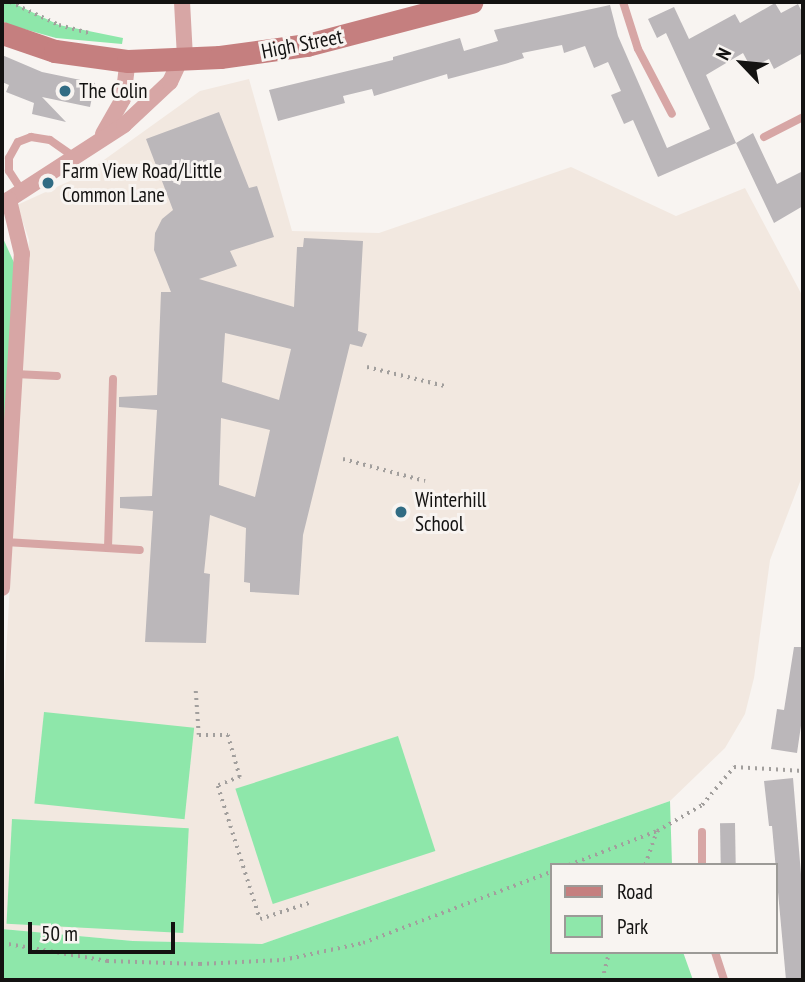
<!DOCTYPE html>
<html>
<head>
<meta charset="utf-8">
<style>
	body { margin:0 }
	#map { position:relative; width:805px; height:982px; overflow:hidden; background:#f8f4f1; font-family:"PT Sans Narrow",sans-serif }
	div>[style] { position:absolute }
	.built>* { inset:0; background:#f2e8e0 }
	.green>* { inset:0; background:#8ee7aa; transform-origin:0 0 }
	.building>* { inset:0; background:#bbb7ba; transform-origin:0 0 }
	.path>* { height:3.5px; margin-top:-1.75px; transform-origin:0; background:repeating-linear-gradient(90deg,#a29f9d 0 2px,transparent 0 7px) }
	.lane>* { height:8px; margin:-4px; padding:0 4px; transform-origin:4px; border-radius:4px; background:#d7a6a5 }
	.street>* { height:16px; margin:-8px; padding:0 8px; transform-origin:8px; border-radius:8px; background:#d7a6a5 }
	.secondary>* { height:23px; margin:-11.5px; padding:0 11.5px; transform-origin:11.5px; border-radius:11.5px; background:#c57f7f }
	.dots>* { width:19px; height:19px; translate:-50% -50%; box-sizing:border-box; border:4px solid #f8f4f1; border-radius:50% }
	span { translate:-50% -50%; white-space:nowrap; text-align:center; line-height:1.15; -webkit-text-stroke:6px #f8f4f1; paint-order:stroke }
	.street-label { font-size:21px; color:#131211 }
	.poi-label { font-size:21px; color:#131211 }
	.left { translate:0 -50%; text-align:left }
	.frame { position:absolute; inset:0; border:4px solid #131211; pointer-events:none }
	.legend { position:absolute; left:550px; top:863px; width:228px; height:91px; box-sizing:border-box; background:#f8f4f1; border:2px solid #9c9a97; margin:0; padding:9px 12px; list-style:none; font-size:21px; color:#131211 }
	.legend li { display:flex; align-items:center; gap:14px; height:35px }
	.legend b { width:35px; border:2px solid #9c9a97 }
	.north { position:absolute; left:707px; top:28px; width:70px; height:70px; -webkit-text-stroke:5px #f8f4f1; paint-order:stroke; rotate:296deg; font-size:19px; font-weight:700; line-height:28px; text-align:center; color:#131211 }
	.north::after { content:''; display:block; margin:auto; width:24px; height:32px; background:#131211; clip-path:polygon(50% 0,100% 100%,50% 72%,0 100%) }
	.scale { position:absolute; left:28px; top:922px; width:147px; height:32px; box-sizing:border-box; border:4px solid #131211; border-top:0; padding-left:9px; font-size:21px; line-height:24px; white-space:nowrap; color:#131211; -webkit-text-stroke:5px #f8f4f1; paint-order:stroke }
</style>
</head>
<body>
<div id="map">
	<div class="built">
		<i style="clip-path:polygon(249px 79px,292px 231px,379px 233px,571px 167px,676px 216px,745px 188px,803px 297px,803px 474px,770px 560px,754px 678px,745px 714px,725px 748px,670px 801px,262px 944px,133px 941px,2px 929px,4px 692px,29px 240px,17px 205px,83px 175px,200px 91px)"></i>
	</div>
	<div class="green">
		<i style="clip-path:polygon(2px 2px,11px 2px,59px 25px,123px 38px,122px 44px,56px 38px,13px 26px,2px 21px)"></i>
		<i style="clip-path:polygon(2px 236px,21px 278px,2px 588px)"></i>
		<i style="left:44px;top:712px;width:151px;height:92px;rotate:6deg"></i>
		<i style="left:398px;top:736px;width:121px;height:171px;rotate:72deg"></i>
		<i style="clip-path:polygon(670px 801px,672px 865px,551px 865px,551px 952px,683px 952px,693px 980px,2px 980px,2px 929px,133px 941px,262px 944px)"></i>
		<i style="left:12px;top:819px;width:177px;height:105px;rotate:3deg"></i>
	</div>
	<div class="building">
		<i style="clip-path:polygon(775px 3px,781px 13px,798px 4px,803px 14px,803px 53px,774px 69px,769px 59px,751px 68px,743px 53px,706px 75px,736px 143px,658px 177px,633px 120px,624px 124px,611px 95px,621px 91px,608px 62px,594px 68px,585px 46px,564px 53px,562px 45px,522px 53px,524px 58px,505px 64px,448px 79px,447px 74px,374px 96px,372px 89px,343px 96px,345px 103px,278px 121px,269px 90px,393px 60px,393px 57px,460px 38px,464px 51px,498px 41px,494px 30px,610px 5px,618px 36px,667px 148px,710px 129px,666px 33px,657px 38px,648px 19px,674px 7px,689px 39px,735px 14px,740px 23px)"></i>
		<i style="clip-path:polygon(2px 55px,42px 72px,95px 83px,90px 107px,42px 97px,66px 122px,32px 114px,34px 103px,6px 92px,9px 85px,2px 82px)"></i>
		<i style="clip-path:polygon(evenodd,219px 112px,249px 188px,257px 186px,274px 237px,230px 251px,237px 266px,199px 279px,294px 307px,297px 247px,303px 247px,304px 238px,363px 241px,358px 331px,367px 334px,362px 347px,350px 344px,303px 535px,299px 595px,250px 592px,250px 583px,244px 582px,246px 528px,210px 515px,204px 573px,210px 574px,206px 643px,145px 642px,153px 511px,120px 508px,120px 497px,152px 496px,157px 410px,119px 407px,119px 397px,157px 395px,161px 292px,171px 292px,154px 250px,155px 233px,162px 219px,173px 210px,146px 139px,219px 112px,225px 333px,291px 349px,279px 400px,222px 382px,225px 333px,219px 112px,221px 418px,270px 430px,255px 497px,219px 485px,221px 418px)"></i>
		<i style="clip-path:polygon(753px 133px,777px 184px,803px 171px,803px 206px,774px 223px,736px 143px)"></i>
		<i style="clip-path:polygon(794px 647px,803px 647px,803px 712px,797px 753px,771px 749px,777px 709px,784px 710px)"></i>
		<i style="clip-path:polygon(793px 778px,803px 898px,803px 980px,786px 980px,772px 826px,769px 826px,764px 781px)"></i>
		<i style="left:735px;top:823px;width:42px;height:15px;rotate:89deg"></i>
	</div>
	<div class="path">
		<i style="left:10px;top:2px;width:54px;rotate:25.1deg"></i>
		<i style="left:59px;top:25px;width:31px;rotate:15deg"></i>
		<i style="left:367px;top:367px;width:80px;rotate:13.7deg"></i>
		<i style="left:343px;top:459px;width:85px;rotate:15deg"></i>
		<i style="left:196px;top:691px;width:44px;rotate:86.1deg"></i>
		<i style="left:199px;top:735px;width:29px"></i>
		<i style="left:228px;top:735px;width:44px;rotate:74.1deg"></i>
		<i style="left:240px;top:777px;width:24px;rotate:158deg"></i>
		<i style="left:218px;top:786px;width:139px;rotate:72.5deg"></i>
		<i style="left:260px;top:919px;width:55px;rotate:-18.1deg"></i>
		<i style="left:569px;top:865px;width:94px;rotate:-21.1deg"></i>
		<i style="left:657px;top:831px;width:52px;rotate:-30deg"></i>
		<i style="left:702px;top:805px;width:50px;rotate:-49.9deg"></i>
		<i style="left:734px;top:767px;width:69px;rotate:3.3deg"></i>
		<i style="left:645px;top:865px;width:36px;rotate:-71deg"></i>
		<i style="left:2px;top:943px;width:107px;rotate:9.7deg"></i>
		<i style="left:107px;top:961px;width:93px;rotate:1.8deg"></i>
		<i style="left:200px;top:964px;width:83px;rotate:-2.8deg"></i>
		<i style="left:283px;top:960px;width:82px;rotate:-12deg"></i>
		<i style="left:363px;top:943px;width:201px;rotate:-20.7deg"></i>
		<i style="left:602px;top:980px;width:29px;rotate:-76deg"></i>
	</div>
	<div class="lane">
		<i style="left:623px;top:2px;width:49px;rotate:72.3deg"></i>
		<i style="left:638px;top:49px;width:73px;rotate:62.4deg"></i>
		<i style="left:764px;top:137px;width:44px;rotate:-27.1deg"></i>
		<i style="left:22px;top:191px;width:24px;rotate:-123deg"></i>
		<i style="left:9px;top:171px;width:13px;rotate:-90deg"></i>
		<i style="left:9px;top:158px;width:18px;rotate:-61deg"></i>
		<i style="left:18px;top:142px;width:14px;rotate:-21deg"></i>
		<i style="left:31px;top:137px;width:19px;rotate:9deg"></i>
		<i style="left:50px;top:140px;width:29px;rotate:35deg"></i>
		<i style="left:15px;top:374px;width:42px;rotate:2.7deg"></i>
		<i style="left:5px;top:542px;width:135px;rotate:3.4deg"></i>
		<i style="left:108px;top:548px;width:169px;rotate:-88.3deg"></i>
		<i style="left:702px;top:865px;width:33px;rotate:-90deg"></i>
		<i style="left:715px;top:952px;width:29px;rotate:72deg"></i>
	</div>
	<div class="street">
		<i style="left:182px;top:2px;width:56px;rotate:86.9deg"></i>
		<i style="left:103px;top:134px;width:40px;rotate:-60.3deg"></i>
		<i style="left:123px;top:99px;width:38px;rotate:-83deg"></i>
		<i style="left:2px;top:204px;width:145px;rotate:-32.9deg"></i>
		<i style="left:124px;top:125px;width:63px;rotate:-43.1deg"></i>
		<i style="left:170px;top:82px;width:26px;rotate:-65deg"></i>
		<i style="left:2px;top:588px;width:335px;rotate:-86.6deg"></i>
		<i style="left:22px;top:254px;width:56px;rotate:-103.5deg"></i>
	</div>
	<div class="secondary">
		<i style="left:2px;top:33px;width:56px;rotate:18.8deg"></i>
		<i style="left:55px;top:51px;width:74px;rotate:7.8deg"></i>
		<i style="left:128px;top:61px;width:92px;rotate:-2.5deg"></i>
		<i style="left:220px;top:57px;width:88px;rotate:-7.9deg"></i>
		<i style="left:307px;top:45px;width:170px;rotate:-14.7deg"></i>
	</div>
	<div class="dots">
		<i style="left:65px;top:91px;background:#316c84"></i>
		<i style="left:48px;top:183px;background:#316c84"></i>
		<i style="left:401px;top:512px;background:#316c84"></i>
	</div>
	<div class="street-label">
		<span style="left:302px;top:44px;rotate:-11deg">High Street</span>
	</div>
	<div class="poi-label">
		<span class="left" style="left:79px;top:91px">The Colin</span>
		<span class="left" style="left:62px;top:183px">Farm View Road/Little<br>Common Lane</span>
		<span class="left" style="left:415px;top:512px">Winterhill<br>School</span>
	</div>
	<div class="frame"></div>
	<ul class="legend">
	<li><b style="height:9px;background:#c57f7f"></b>Road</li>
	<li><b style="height:19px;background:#8ee7aa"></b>Park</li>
	</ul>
	<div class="north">N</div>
	<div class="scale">50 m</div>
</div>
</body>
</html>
